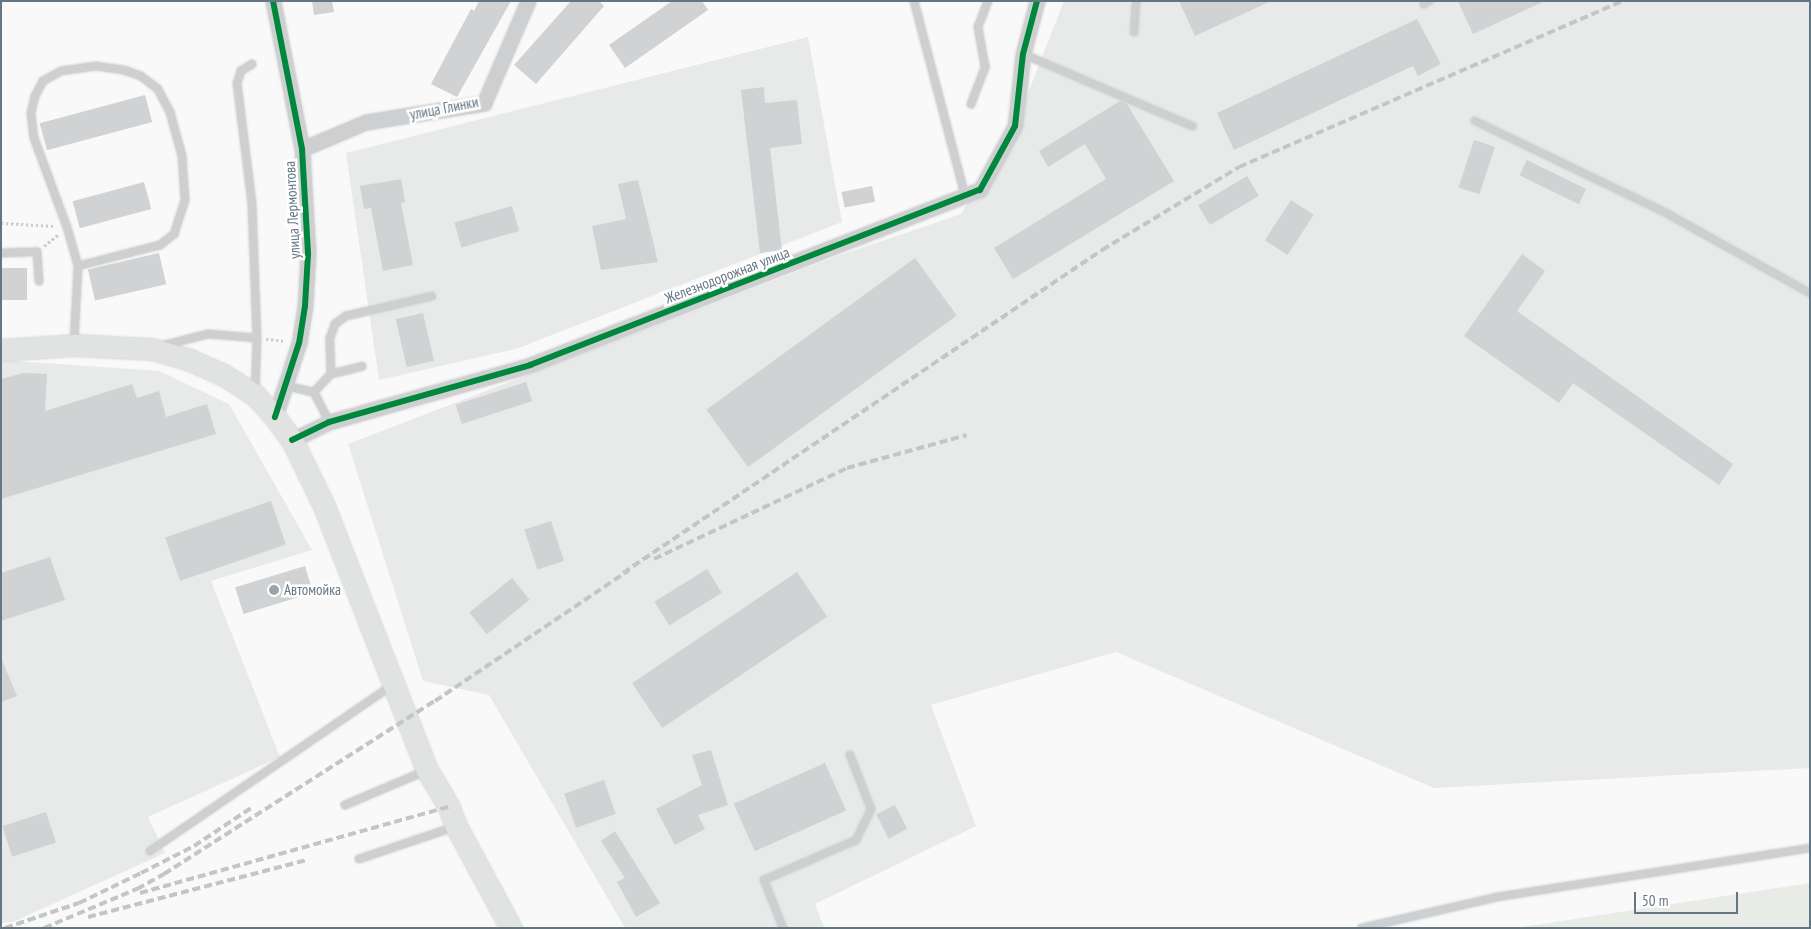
<!DOCTYPE html>
<html>
<head>
<meta charset="utf-8">
<style>
	body { margin:0 }
	#map { position:relative; width:1811px; height:929px; overflow:hidden; background:#f9f9f9; font-family:"PT Sans Narrow",sans-serif }
	div>[style] { position:absolute }
	.built>* { inset:0; background:#e8e9e9 }
	.green>* { inset:0; background:#e8ebe6 }
	.building>* { inset:0; background:#d0d2d3; transform-origin:0 0 }
	.path>* { height:2.5px; margin-top:-1.25px; transform-origin:0; background:repeating-linear-gradient(90deg,#cbcccd 0 2.5px,transparent 0 5px) }
	.roads { filter:drop-shadow(0 0 1px #d5d6d7) drop-shadow(0 0 1px #d5d6d7) }
	.lane>* { height:8px; margin:-4px; padding:0 4px; transform-origin:4px; border-radius:4px; background:#cecfd0 }
	.street>* { height:15px; margin:-7.5px; padding:0 7.5px; transform-origin:7.5px; border-radius:7.5px; background:#cecfd0 }
	.secondary>* { height:21px; margin:-10.5px; padding:0 10.5px; transform-origin:10.5px; border-radius:10.5px; background:#e1e2e2 }
	.rail>* { height:4px; margin-top:-2px; transform-origin:0; background:repeating-linear-gradient(90deg,#c3c5c6 0 8px,transparent 0 12px) }
	.cycleway>* { height:6px; margin:-3px; padding:0 3px; transform-origin:3px; border-radius:3px; background:#00873e }
	.dots>* { width:14px; height:14px; translate:-50% -50%; box-sizing:border-box; border:2px solid #fff; border-radius:50% }
	span { translate:-50% -50%; white-space:nowrap; text-align:center; line-height:1.15; -webkit-text-stroke:5px #fff; paint-order:stroke }
	.street-label { font-size:15px; color:#657683 }
	.poi-label { font-size:15px; color:#657683 }
	.left { translate:0 -50%; text-align:left }
	.frame { position:absolute; inset:0; border:2px solid #657683; pointer-events:none }
	.scale { position:absolute; left:1634px; top:892px; width:104px; height:22px; box-sizing:border-box; border:2px solid #657683; border-top:0; padding-left:6px; font-size:15px; line-height:18px; white-space:nowrap; color:#657683; -webkit-text-stroke:4px #fff; paint-order:stroke }
</style>
</head>
<body>
<div id="map">
	<div class="built">
		<i style="clip-path:polygon(1064px 1px,1810px 1px,1810px 768px,1434px 788px,1116px 652px,931px 705px,976px 826px,815px 904px,824px 928px,625px 928px,489px 695px,423px 681px,348px 444px,838px 256px,961px 214px,1015px 126px)"></i>
		<i style="clip-path:polygon(808px 37px,842px 222px,516px 349px,379px 380px,346px 153px)"></i>
		<i style="clip-path:polygon(1px 360px,159px 371px,229px 404px,312px 550px,211px 581px,280px 757px,148px 817px,165px 853px,13px 922px,1px 923px)"></i>
	</div>
	<div class="green">
		<i style="clip-path:polygon(1810px 883px,1810px 928px,1516px 928px)"></i>
	</div>
	<div class="building">
		<i style="clip-path:polygon(312px 1px,332px 1px,334px 12px,314px 15px)"></i>
		<i style="clip-path:polygon(479px 1px,511px 1px,457px 97px,431px 84px,471px 9px,474px 11px)"></i>
		<i style="clip-path:polygon(571px 1px,599px 1px,604px 6px,536px 84px,514px 65px)"></i>
		<i style="clip-path:polygon(672px 1px,702px 1px,708px 10px,625px 68px,609px 45px)"></i>
		<i style="clip-path:polygon(1179px 1px,1271px 1px,1195px 36px)"></i>
		<i style="clip-path:polygon(1458px 1px,1545px 1px,1473px 34px)"></i>
		<i style="clip-path:polygon(1417px 19px,1441px 64px,1418px 76px,1413px 66px,1234px 150px,1217px 113px)"></i>
		<i style="clip-path:polygon(764px 87px,765px 103px,797px 100px,802px 144px,770px 148px,782px 250px,760px 253px,741px 90px)"></i>
		<i style="left:145px;top:95px;width:28px;height:109px;rotate:75deg"></i>
		<i style="clip-path:polygon(1120px 101px,1127px 104px,1174px 181px,1013px 279px,994px 248px,1106px 179px,1085px 144px,1048px 167px,1039px 151px)"></i>
		<i style="left:1474px;top:140px;width:22px;height:50px;rotate:18deg"></i>
		<i style="left:1527px;top:160px;width:66px;height:17px;rotate:26deg"></i>
		<i style="left:1247px;top:176px;width:23px;height:57px;rotate:59deg"></i>
		<i style="clip-path:polygon(401px 179px,405px 202px,401px 203px,413px 265px,383px 271px,371px 208px,364px 209px,360px 186px)"></i>
		<i style="clip-path:polygon(638px 180px,658px 262px,601px 270px,592px 226px,626px 219px,618px 184px)"></i>
		<i style="left:144px;top:182px;width:28px;height:74px;rotate:75deg"></i>
		<i style="left:872px;top:186px;width:16px;height:31px;rotate:79deg"></i>
		<i style="left:1291px;top:200px;width:27px;height:48px;rotate:33deg"></i>
		<i style="left:512px;top:206px;width:26px;height:60px;rotate:74deg"></i>
		<i style="left:159px;top:253px;width:32px;height:73px;rotate:77deg"></i>
		<i style="clip-path:polygon(1522px 254px,1545px 271px,1517px 311px,1733px 464px,1719px 485px,1573px 383px,1559px 403px,1464px 336px)"></i>
		<i style="left:915px;top:258px;width:71px;height:258px;rotate:54deg"></i>
		<i style="left:1px;top:268px;width:26px;height:32px"></i>
		<i style="left:423px;top:313px;width:49px;height:28px;rotate:77deg"></i>
		<i style="clip-path:polygon(24px 373px,47px 374px,45px 411px,132px 384px,137px 398px,159px 391px,166px 417px,207px 404px,216px 434px,1px 499px,1px 379px)"></i>
		<i style="left:526px;top:382px;width:20px;height:74px;rotate:72deg"></i>
		<i style="left:271px;top:501px;width:46px;height:112px;rotate:71deg"></i>
		<i style="left:551px;top:521px;width:42px;height:28px;rotate:72deg"></i>
		<i style="clip-path:polygon(50px 557px,65px 600px,1px 621px,1px 573px)"></i>
		<i style="left:305px;top:566px;width:28px;height:73px;rotate:73deg"></i>
		<i style="left:707px;top:569px;width:28px;height:62px;rotate:58deg"></i>
		<i style="left:797px;top:572px;width:54px;height:199px;rotate:56deg"></i>
		<i style="left:512px;top:578px;width:28px;height:55px;rotate:51deg"></i>
		<i style="clip-path:polygon(1px 658px,17px 696px,1px 702px)"></i>
		<i style="clip-path:polygon(711px 750px,728px 805px,698px 815px,705px 829px,675px 845px,656px 809px,702px 785px,692px 755px)"></i>
		<i style="left:825px;top:763px;width:52px;height:100px;rotate:66deg"></i>
		<i style="left:604px;top:780px;width:36px;height:42px;rotate:71deg"></i>
		<i style="left:895px;top:805px;width:27px;height:21px;rotate:63deg"></i>
		<i style="left:46px;top:812px;width:32px;height:46px;rotate:72deg"></i>
		<i style="clip-path:polygon(615px 831px,660px 903px,636px 917px,617px 882px,625px 878px,601px 841px)"></i>
	</div>
	<div class="path">
		<i style="left:1px;top:223px;width:54px;rotate:3.2deg"></i>
		<i style="left:44px;top:246px;width:19px;rotate:-39deg"></i>
		<i style="left:266px;top:339px;width:20px;rotate:6deg"></i>
	</div>
	<div class="roads">
		<div class="lane">
			<i style="left:914px;top:1px;width:202px;rotate:75.3deg"></i>
			<i style="left:1424px;top:4px;width:6px;rotate:-31deg"></i>
			<i style="left:1134px;top:32px;width:31px;rotate:-86deg"></i>
			<i style="left:1023px;top:54px;width:184px;rotate:23.1deg"></i>
			<i style="left:252px;top:64px;width:13px;rotate:148deg"></i>
			<i style="left:241px;top:71px;width:13px;rotate:108deg"></i>
			<i style="left:237px;top:83px;width:122px;rotate:82.9deg"></i>
			<i style="left:252px;top:204px;width:134px;rotate:87.9deg"></i>
			<i style="left:257px;top:338px;width:55px;rotate:92.1deg"></i>
			<i style="left:971px;top:104px;width:40px;rotate:-69deg"></i>
			<i style="left:985px;top:67px;width:41px;rotate:-99.9deg"></i>
			<i style="left:978px;top:27px;width:28px;rotate:-69deg"></i>
			<i style="left:1475px;top:121px;width:212px;rotate:25.7deg"></i>
			<i style="left:1666px;top:213px;width:165px;rotate:29.1deg"></i>
			<i style="left:1px;top:253px;width:36px;rotate:-2deg"></i>
			<i style="left:37px;top:252px;width:29px;rotate:86deg"></i>
			<i style="left:74px;top:343px;width:77px;rotate:-87deg"></i>
			<i style="left:78px;top:266px;width:85px;rotate:-14.4deg"></i>
			<i style="left:160px;top:245px;width:18px;rotate:-38deg"></i>
			<i style="left:174px;top:234px;width:36px;rotate:-72deg"></i>
			<i style="left:185px;top:200px;width:44px;rotate:-93.9deg"></i>
			<i style="left:182px;top:156px;width:46px;rotate:-105.3deg"></i>
			<i style="left:170px;top:112px;width:26px;rotate:-118deg"></i>
			<i style="left:158px;top:89px;width:21px;rotate:-143deg"></i>
			<i style="left:141px;top:76px;width:18px;rotate:-161deg"></i>
			<i style="left:124px;top:70px;width:28px;rotate:-172deg"></i>
			<i style="left:96px;top:66px;width:35px;rotate:172deg"></i>
			<i style="left:61px;top:71px;width:21px;rotate:151deg"></i>
			<i style="left:43px;top:81px;width:17px;rotate:118deg"></i>
			<i style="left:35px;top:96px;width:18px;rotate:103deg"></i>
			<i style="left:31px;top:114px;width:24px;rotate:83deg"></i>
			<i style="left:34px;top:138px;width:95px;rotate:69.7deg"></i>
			<i style="left:67px;top:227px;width:41px;rotate:74.2deg"></i>
			<i style="left:161px;top:346px;width:49px;rotate:-14.3deg"></i>
			<i style="left:208px;top:334px;width:49px;rotate:4.7deg"></i>
			<i style="left:331px;top:374px;width:32px;rotate:-14deg"></i>
			<i style="left:287px;top:386px;width:28px;rotate:13deg"></i>
			<i style="left:314px;top:392px;width:34px;rotate:63deg"></i>
			<i style="left:314px;top:392px;width:25px;rotate:-47deg"></i>
			<i style="left:331px;top:374px;width:36px;rotate:-92deg"></i>
			<i style="left:330px;top:338px;width:15px;rotate:-70deg"></i>
			<i style="left:335px;top:324px;width:14px;rotate:-36deg"></i>
			<i style="left:346px;top:316px;width:88px;rotate:-13.1deg"></i>
			<i style="left:345px;top:805px;width:87px;rotate:-23deg"></i>
			<i style="left:150px;top:851px;width:293px;rotate:-34.4deg"></i>
			<i style="left:359px;top:859px;width:100px;rotate:-18.6deg"></i>
			<i style="left:783px;top:928px;width:52px;rotate:-111.6deg"></i>
			<i style="left:764px;top:880px;width:100px;rotate:-23.5deg"></i>
			<i style="left:856px;top:840px;width:34px;rotate:-64deg"></i>
			<i style="left:871px;top:809px;width:58px;rotate:-111.3deg"></i>
			<i style="left:1362px;top:928px;width:139px;rotate:-12.9deg"></i>
			<i style="left:1497px;top:897px;width:317px;rotate:-8.9deg"></i>
		</div>
		<div class="street">
			<i style="left:273px;top:1px;width:151px;rotate:78.9deg"></i>
			<i style="left:302px;top:149px;width:105px;rotate:86.7deg"></i>
			<i style="left:308px;top:254px;width:52px;rotate:93.3deg"></i>
			<i style="left:305px;top:306px;width:37px;rotate:99deg"></i>
			<i style="left:299px;top:343px;width:78px;rotate:108deg"></i>
			<i style="left:302px;top:149px;width:69px;rotate:-22.9deg"></i>
			<i style="left:366px;top:122px;width:120px;rotate:-9.1deg"></i>
			<i style="left:484px;top:103px;width:111px;rotate:-66.7deg"></i>
			<i style="left:292px;top:440px;width:41px;rotate:-25.9deg"></i>
			<i style="left:329px;top:422px;width:209px;rotate:-15.8deg"></i>
			<i style="left:530px;top:365px;width:483px;rotate:-21.3deg"></i>
			<i style="left:980px;top:190px;width:73px;rotate:-61.3deg"></i>
			<i style="left:1015px;top:126px;width:72px;rotate:-83.7deg"></i>
			<i style="left:1023px;top:54px;width:55px;rotate:-75.2deg"></i>
		</div>
		<div class="secondary">
			<i style="left:1px;top:350px;width:73px;rotate:-3.9deg"></i>
			<i style="left:74px;top:345px;width:78px;rotate:2.9deg"></i>
			<i style="left:152px;top:349px;width:40px;rotate:16deg"></i>
			<i style="left:190px;top:360px;width:37px;rotate:24deg"></i>
			<i style="left:224px;top:375px;width:37px;rotate:33deg"></i>
			<i style="left:255px;top:395px;width:30px;rotate:48deg"></i>
			<i style="left:275px;top:417px;width:29px;rotate:54deg"></i>
			<i style="left:292px;top:440px;width:73px;rotate:64.1deg"></i>
			<i style="left:324px;top:506px;width:283px;rotate:68.7deg"></i>
			<i style="left:427px;top:770px;width:43px;rotate:59.3deg"></i>
			<i style="left:449px;top:807px;width:20px;rotate:70deg"></i>
			<i style="left:456px;top:826px;width:116px;rotate:61.7deg"></i>
		</div>
	</div>
	<div class="rail">
		<i style="left:654px;top:559px;width:213px;rotate:-25.2deg"></i>
		<i style="left:847px;top:468px;width:124px;rotate:-15.4deg"></i>
		<i style="left:623px;top:573px;width:578px;rotate:-33.99deg"></i>
		<i style="left:1102px;top:250px;width:160px;rotate:-31.2deg"></i>
		<i style="left:1239px;top:167px;width:418px;rotate:-23.4deg"></i>
		<i style="left:140px;top:893px;width:321px;rotate:-15.6deg"></i>
		<i style="left:88px;top:917px;width:226px;rotate:-14.6deg"></i>
		<i style="left:5px;top:928px;width:78px;rotate:-18.7deg"></i>
		<i style="left:79px;top:903px;width:69px;rotate:-25.8deg"></i>
		<i style="left:141px;top:873px;width:59px;rotate:-27deg"></i>
		<i style="left:194px;top:846px;width:69px;rotate:-33.7deg"></i>
		<i style="left:44px;top:928px;width:101px;rotate:-22.8deg"></i>
		<i style="left:137px;top:889px;width:31px;rotate:-29deg"></i>
		<i style="left:164px;top:874px;width:322px;rotate:-32.6deg"></i>
		<i style="left:435px;top:701px;width:234px;rotate:-34deg"></i>
	</div>
	<div class="cycleway">
		<i style="left:273px;top:1px;width:151px;rotate:78.9deg"></i>
		<i style="left:302px;top:149px;width:105px;rotate:86.7deg"></i>
		<i style="left:308px;top:254px;width:52px;rotate:93.3deg"></i>
		<i style="left:305px;top:306px;width:37px;rotate:99deg"></i>
		<i style="left:299px;top:343px;width:78px;rotate:108deg"></i>
		<i style="left:292px;top:440px;width:41px;rotate:-25.9deg"></i>
		<i style="left:329px;top:422px;width:209px;rotate:-15.8deg"></i>
		<i style="left:530px;top:365px;width:483px;rotate:-21.3deg"></i>
		<i style="left:980px;top:190px;width:73px;rotate:-61.3deg"></i>
		<i style="left:1015px;top:126px;width:72px;rotate:-83.7deg"></i>
		<i style="left:1023px;top:54px;width:55px;rotate:-75.2deg"></i>
	</div>
	<div class="dots">
		<i style="left:274px;top:590px;background:#99a4ac"></i>
	</div>
	<div class="street-label">
		<span style="left:444px;top:108px;rotate:-11deg">улица Глинки</span>
		<span style="left:292px;top:210px;rotate:-93deg">улица Лермонтова</span>
		<span style="left:727px;top:275px;rotate:-21deg">Железнодорожная улица</span>
	</div>
	<div class="poi-label">
		<span class="left" style="left:284px;top:590px">Автомойка</span>
	</div>
	<div class="frame"></div>
	<div class="scale">50 m</div>
</div>
</body>
</html>
